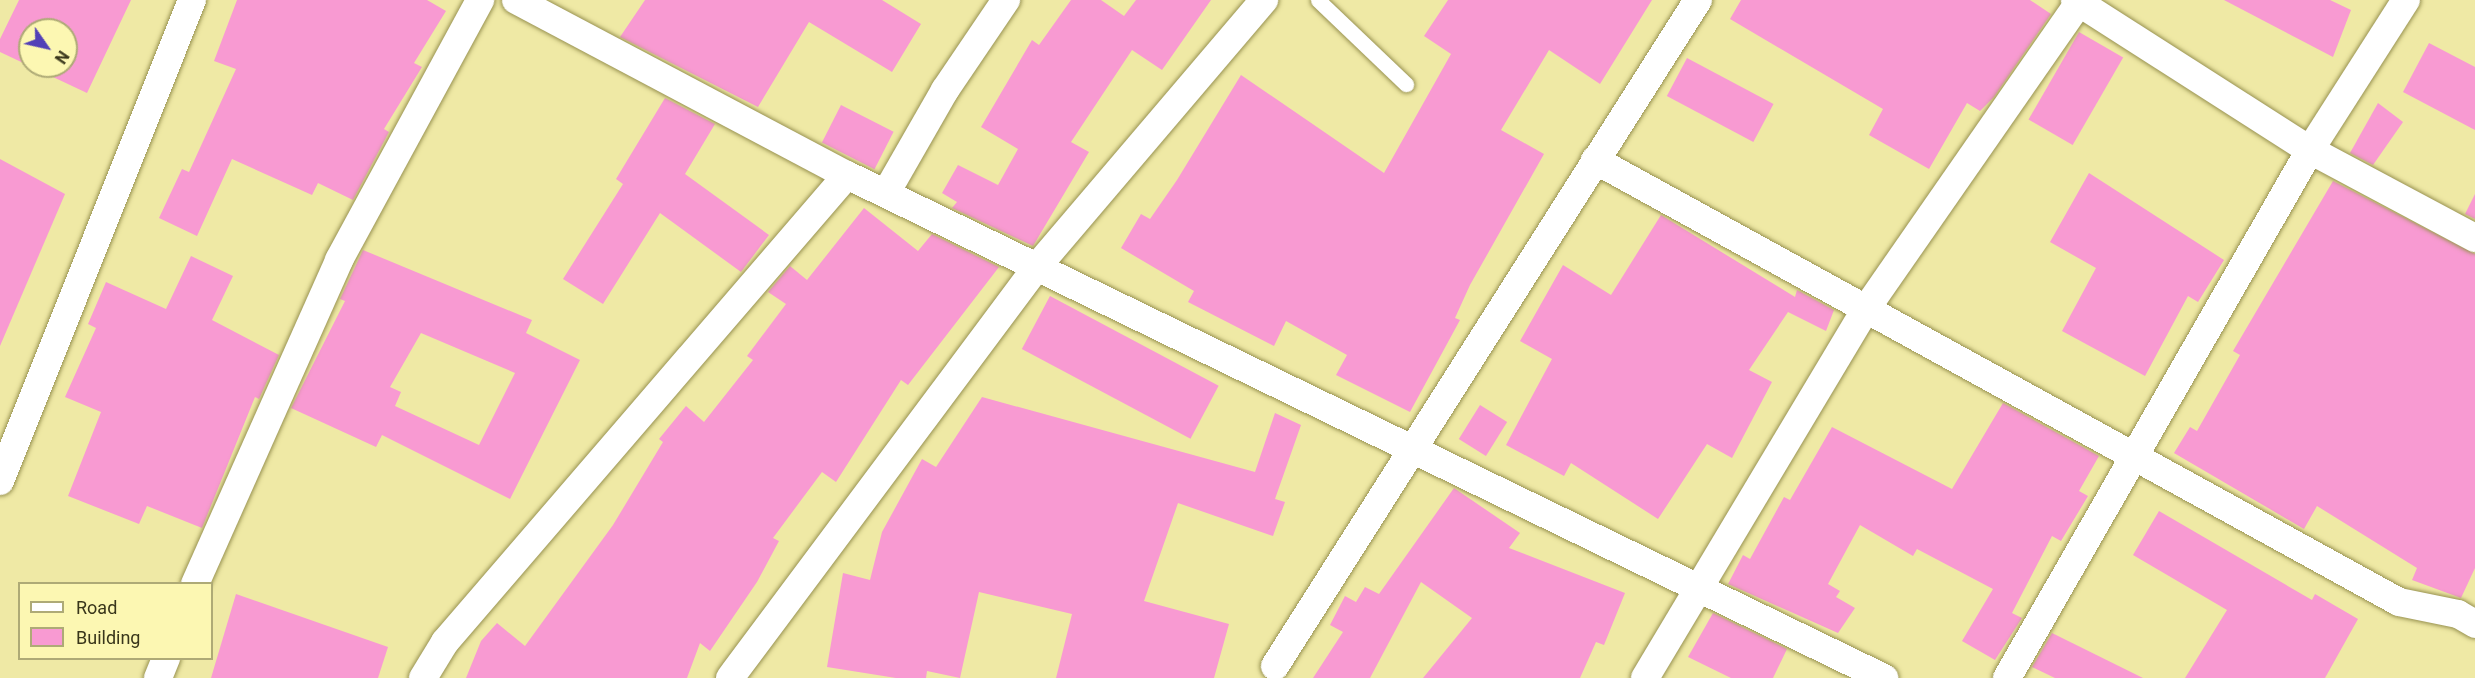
<!DOCTYPE html>
<html>
<head>
<meta charset="utf-8">
<style>
	body { margin:0 }
	#map { position:relative; width:2475px; height:678px; overflow:hidden; background:#efe9a5; font-family:Roboto,sans-serif }
	div>[style] { position:absolute }
	.building>* { inset:0; background:#f89ad2; transform-origin:0 0 }
	.roads { filter:drop-shadow(0 0 2px #989251) drop-shadow(0 0 2px #989251) }
	.lane>* { height:15px; margin:-7.5px; padding:0 7.5px; transform-origin:7.5px; border-radius:7.5px; background:#fff }
	.street>* { height:28px; margin:-14px; padding:0 14px; transform-origin:14px; border-radius:14px; background:#fff }
	span { translate:-50% -50%; white-space:nowrap; text-align:center; line-height:1.15; -webkit-text-stroke:4.5px #fcf7b2; paint-order:stroke }
	.legend { position:absolute; left:18px; top:582px; width:195px; height:78px; box-sizing:border-box; background:#fcf7b2; border:2px solid #aeaa76; margin:0; padding:8px 10px; list-style:none; font-size:18px; color:#39361b }
	.legend li { display:flex; align-items:center; gap:12px; height:30px }
	.legend b { width:30px; border:2px solid #aeaa76 }
	.north { position:absolute; left:18px; top:18px; width:60px; height:60px; box-sizing:border-box; background:#fcf7b2; border:2px solid #aeaa76; border-radius:50%; rotate:124deg; font-size:16px; font-weight:700; line-height:24px; text-align:center; color:#39361b }
	.north::after { content:''; display:block; margin:auto; width:21px; height:27px; background:#5240b7; clip-path:polygon(50% 0,100% 100%,50% 72%,0 100%) }
</style>
</head>
<body>
<div id="map">
	<div class="building">
		<i style="clip-path:polygon(evenodd,19px 0,131px 0,87px 93px,0 52px,0 39px,19px 0,30px 30px,66px 30px,66px 66px,30px 66px,30px 30px)"></i>
		<i style="clip-path:polygon(237px 0,427px 0,446px 11px,414px 63px,422px 67px,384px 129px,389px 132px,353px 200px,318px 183px,312px 195px,232px 159px,197px 236px,159px 218px,182px 169px,189px 172px,236px 69px,214px 61px)"></i>
		<i style="clip-path:polygon(645px 0,882px 0,921px 24px,892px 72px,809px 22px,758px 107px,620px 37px)"></i>
		<i style="clip-path:polygon(1071px 0,1101px 0,1124px 16px,1136px 0,1211px 0,1162px 70px,1132px 50px,1071px 142px,1089px 152px,1033px 246px,952px 208px,957px 202px,942px 193px,958px 165px,998px 185px,1018px 149px,981px 127px,1032px 40px,1039px 45px)"></i>
		<i style="clip-path:polygon(1448px 0,1652px 0,1600px 84px,1549px 50px,1501px 130px,1544px 154px,1470px 285px,1455px 318px,1460px 320px,1410px 412px,1336px 375px,1347px 355px,1286px 321px,1274px 346px,1188px 302px,1194px 291px,1121px 248px,1141px 214px,1150px 219px,1177px 180px,1241px 75px,1384px 173px,1451px 54px,1424px 36px)"></i>
		<i style="clip-path:polygon(1741px 0,2030px 0,2051px 14px,1994px 97px,1980px 111px,1967px 103px,1929px 169px,1869px 135px,1883px 109px,1730px 19px)"></i>
		<i style="clip-path:polygon(2224px 0,2330px 0,2351px 10px,2333px 57px)"></i>
		<i style="left:2079px;top:32px;width:51px;height:101px;rotate:30deg"></i>
		<i style="clip-path:polygon(2429px 43px,2475px 67px,2475px 130px,2403px 92px)"></i>
		<i style="left:1687px;top:58px;width:98px;height:43px;rotate:28deg"></i>
		<i style="clip-path:polygon(665px 98px,715px 124px,685px 174px,769px 235px,741px 272px,660px 213px,603px 304px,563px 279px,623px 184px,616px 179px)"></i>
		<i style="clip-path:polygon(2378px 103px,2403px 122px,2373px 165px,2350px 153px)"></i>
		<i style="left:841px;top:105px;width:59px;height:42px;rotate:27deg"></i>
		<i style="clip-path:polygon(0 159px,65px 194px,0 346px)"></i>
		<i style="clip-path:polygon(2089px 173px,2224px 260px,2198px 302px,2188px 296px,2145px 376px,2062px 331px,2096px 268px,2050px 242px)"></i>
		<i style="clip-path:polygon(2333px 181px,2475px 254px,2475px 568px,2461px 598px,2412px 580px,2417px 568px,2317px 506px,2304px 529px,2174px 453px,2190px 427px,2197px 431px,2240px 355px,2233px 351px)"></i>
		<i style="clip-path:polygon(2475px 194px,2475px 219px,2465px 214px)"></i>
		<i style="clip-path:polygon(864px 208px,918px 251px,932px 234px,999px 267px,908px 385px,901px 380px,836px 482px,822px 472px,773px 538px,779px 541px,757px 582px,710px 651px,700px 643px,687px 678px,466px 678px,481px 641px,497px 623px,525px 646px,613px 525px,663px 442px,659px 439px,686px 406px,704px 422px,753px 360px,747px 356px,786px 304px,768px 292px,790px 266px,807px 280px)"></i>
		<i style="clip-path:polygon(1661px 215px,1795px 297px,1797px 290px,1834px 310px,1826px 331px,1788px 312px,1749px 370px,1772px 382px,1732px 458px,1707px 444px,1658px 519px,1571px 463px,1564px 476px,1506px 445px,1552px 359px,1520px 341px,1563px 265px,1611px 295px)"></i>
		<i style="clip-path:polygon(evenodd,363px 250px,532px 320px,526px 333px,580px 360px,510px 499px,382px 435px,376px 447px,291px 408px,345px 301px,340px 299px,363px 250px,421px 333px,515px 373px,479px 445px,395px 406px,401px 392px,390px 387px,421px 333px)"></i>
		<i style="clip-path:polygon(191px 256px,233px 276px,212px 320px,279px 355px,259px 399px,255px 397px,202px 528px,147px 506px,139px 524px,68px 496px,101px 412px,65px 397px,96px 328px,88px 324px,106px 282px,166px 309px)"></i>
		<i style="left:1050px;top:296px;width:191px;height:60px;rotate:28deg"></i>
		<i style="clip-path:polygon(982px 397px,1255px 472px,1275px 413px,1301px 425px,1275px 499px,1285px 502px,1273px 536px,1178px 503px,1144px 601px,1229px 624px,1214px 678px,1056px 678px,1072px 614px,979px 592px,960px 678px,927px 671px,926px 678px,896px 678px,827px 667px,843px 573px,870px 580px,882px 532px,922px 459px,936px 467px)"></i>
		<i style="clip-path:polygon(2003px 403px,2099px 456px,2079px 491px,2088px 496px,2061px 541px,2052px 536px,2012px 613px,2022px 618px,1995px 660px,1962px 641px,1993px 589px,1917px 549px,1913px 556px,1860px 525px,1828px 584px,1840px 591px,1836px 597px,1855px 608px,1838px 633px,1728px 584px,1743px 555px,1750px 559px,1784px 497px,1790px 500px,1832px 427px,1952px 489px)"></i>
		<i style="left:1480px;top:405px;width:32px;height:40px;rotate:32deg"></i>
		<i style="clip-path:polygon(1454px 488px,1520px 533px,1509px 548px,1625px 593px,1604px 645px,1596px 642px,1580px 678px,1423px 678px,1472px 618px,1421px 582px,1370px 678px,1313px 678px,1343px 632px,1330px 625px,1345px 596px,1356px 602px,1365px 587px,1379px 594px)"></i>
		<i style="clip-path:polygon(2159px 511px,2312px 600px,2315px 594px,2358px 619px,2325px 678px,2185px 678px,2227px 610px,2133px 555px)"></i>
		<i style="clip-path:polygon(236px 594px,388px 647px,378px 678px,211px 678px)"></i>
		<i style="clip-path:polygon(1713px 613px,1787px 649px,1773px 678px,1731px 678px,1688px 657px)"></i>
		<i style="clip-path:polygon(2052px 633px,2143px 678px,2055px 678px,2032px 667px)"></i>
	</div>
	<div class="roads">
		<div class="lane">
			<i style="left:1318px;top:0;width:122px;rotate:43.7deg"></i>
		</div>
		<div class="street">
			<i style="left:516px;top:0;width:374px;rotate:27.9deg"></i>
			<i style="left:847px;top:175px;width:1153px;rotate:25.88deg"></i>
			<i style="left:2075px;top:0;width:279px;rotate:32.6deg"></i>
			<i style="left:2310px;top:150px;width:187px;rotate:28.1deg"></i>
			<i style="left:1595px;top:160px;width:917px;rotate:28.8deg"></i>
			<i style="left:2399px;top:602px;width:60px;rotate:11.5deg"></i>
			<i style="left:2458px;top:614px;width:20px;rotate:30deg"></i>
			<i style="left:886px;top:193px;width:119px;rotate:-60.2deg"></i>
			<i style="left:945px;top:90px;width:109px;rotate:-55.9deg"></i>
			<i style="left:0;top:481px;width:518px;rotate:-68.24deg"></i>
			<i style="left:195px;top:584px;width:355px;rotate:-66deg"></i>
			<i style="left:339px;top:260px;width:296px;rotate:-61.5deg"></i>
			<i style="left:1275px;top:666px;width:789px;rotate:-57.58deg"></i>
			<i style="left:158px;top:678px;width:22px;rotate:-68deg"></i>
			<i style="left:423px;top:678px;width:42px;rotate:-58.6deg"></i>
			<i style="left:445px;top:642px;width:616px;rotate:-49.28deg"></i>
			<i style="left:730px;top:678px;width:512px;rotate:-53.26deg"></i>
			<i style="left:1036px;top:268px;width:352px;rotate:-49.6deg"></i>
			<i style="left:1645px;top:678px;width:430px;rotate:-59.1deg"></i>
			<i style="left:1866px;top:309px;width:373px;rotate:-55.2deg"></i>
			<i style="left:2007px;top:678px;width:609px;rotate:-60.15deg"></i>
			<i style="left:2310px;top:150px;width:178px;rotate:-57.4deg"></i>
		</div>
	</div>
	<ul class="legend">
	<li><b style="height:8px;background:#fff"></b>Road</li>
	<li><b style="height:16px;background:#f89ad2"></b>Building</li>
	</ul>
	<div class="north">N</div>
</div>
</body>
</html>
